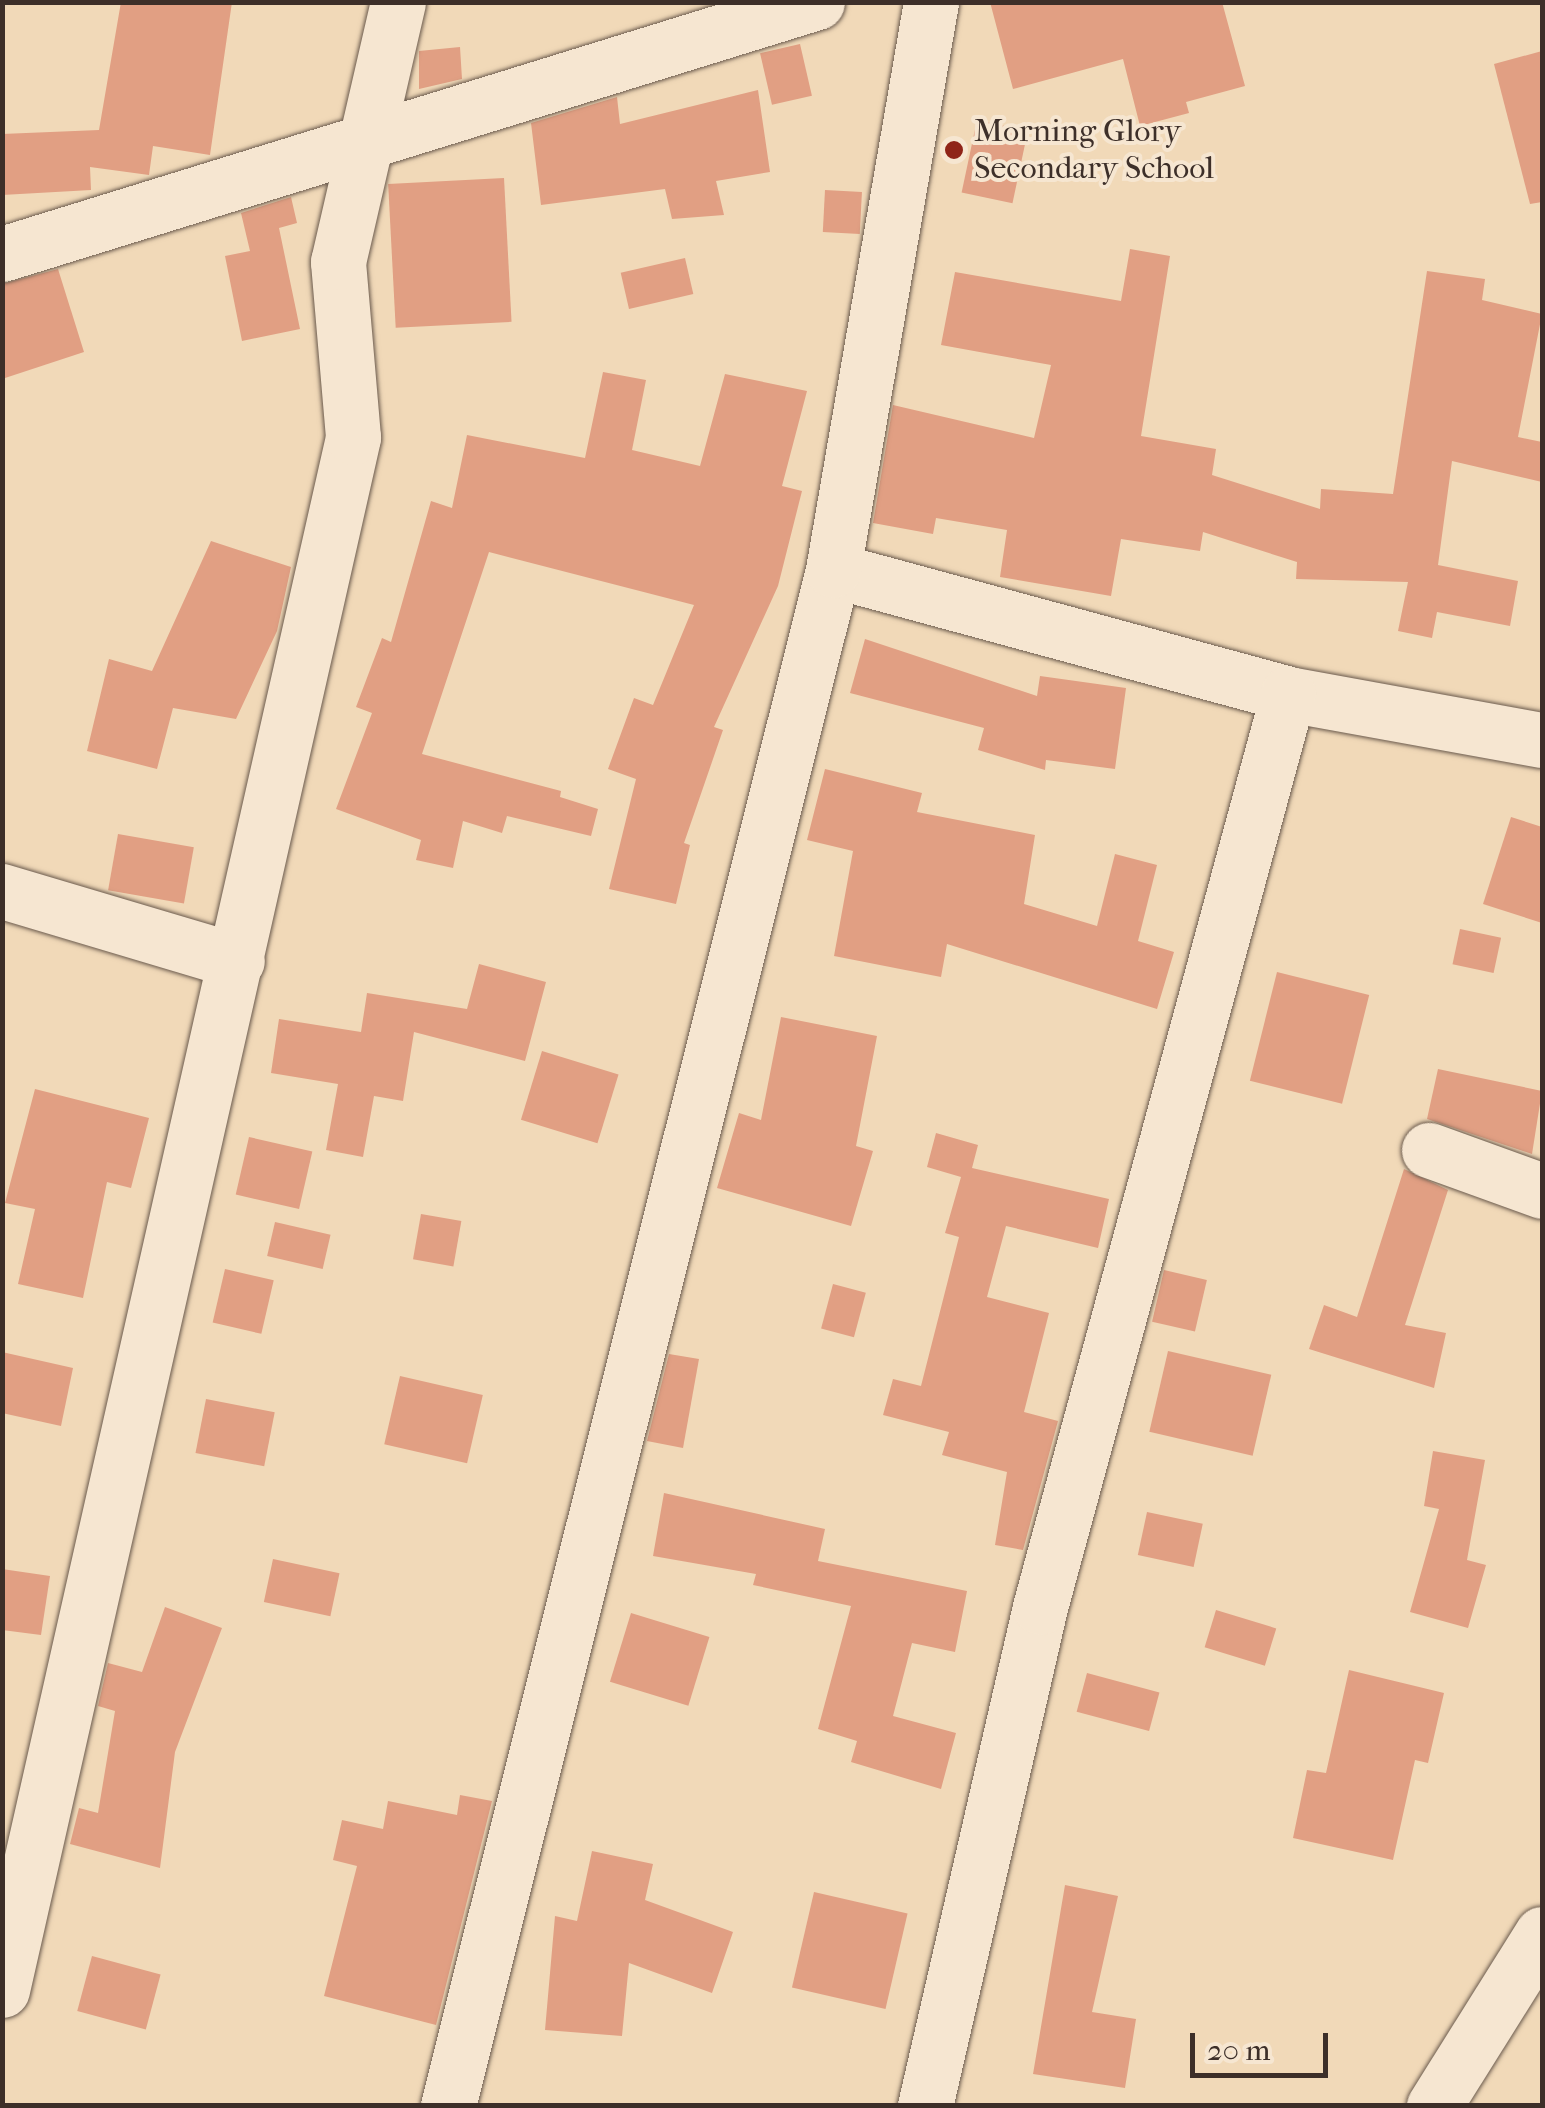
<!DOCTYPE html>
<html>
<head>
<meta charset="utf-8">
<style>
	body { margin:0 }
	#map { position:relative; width:1545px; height:2108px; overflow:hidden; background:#f1d9b8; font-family:"IM FELL French Canon",serif }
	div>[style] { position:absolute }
	.building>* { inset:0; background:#e19f83; transform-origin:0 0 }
	.roads { filter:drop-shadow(0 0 2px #6a5a4d) drop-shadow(0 0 2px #6a5a4d) }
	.minor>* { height:55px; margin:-27.5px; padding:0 27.5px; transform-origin:27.5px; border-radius:27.5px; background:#f6e6d1 }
	.dots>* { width:28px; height:28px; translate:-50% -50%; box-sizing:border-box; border:5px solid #f6e6d1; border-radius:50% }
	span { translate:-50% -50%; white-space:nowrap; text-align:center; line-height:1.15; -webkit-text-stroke:8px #f6e6d1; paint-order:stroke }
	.poi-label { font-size:32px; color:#3d2f29 }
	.left { translate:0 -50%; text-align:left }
	.frame { position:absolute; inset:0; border:5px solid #3d2f29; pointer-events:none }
	.scale { position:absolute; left:1190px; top:2033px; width:138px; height:45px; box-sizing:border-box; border:5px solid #3d2f29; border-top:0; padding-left:12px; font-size:30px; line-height:35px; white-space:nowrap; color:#3d2f29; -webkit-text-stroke:8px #f6e6d1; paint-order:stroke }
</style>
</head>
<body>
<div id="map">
	<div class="building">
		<i style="clip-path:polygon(121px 2px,232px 2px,210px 155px,153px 146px,149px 175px,90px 167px,91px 190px,2px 195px,2px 134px,99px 130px)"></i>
		<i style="clip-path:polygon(990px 2px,1222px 2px,1245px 86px,1186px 102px,1189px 113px,1140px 126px,1123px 59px,1013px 89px)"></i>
		<i style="left:800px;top:44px;width:53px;height:41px;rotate:77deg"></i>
		<i style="clip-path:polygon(460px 47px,462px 79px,419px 89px,419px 51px)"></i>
		<i style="clip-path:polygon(1542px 51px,1542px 202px,1530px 204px,1494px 64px)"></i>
		<i style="clip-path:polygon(758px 90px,770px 172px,716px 181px,724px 215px,672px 219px,665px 189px,541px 205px,531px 123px,617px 97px,620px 124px)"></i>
		<i style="left:977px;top:120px;width:52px;height:74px;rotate:12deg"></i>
		<i style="left:504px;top:178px;width:144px;height:116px;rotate:87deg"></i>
		<i style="left:825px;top:190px;width:37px;height:42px;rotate:3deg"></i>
		<i style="clip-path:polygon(291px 197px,297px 223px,279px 228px,300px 329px,242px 341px,225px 256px,250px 251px,241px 213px)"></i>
		<i style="clip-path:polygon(1130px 249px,1170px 256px,1141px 436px,1216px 449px,1212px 475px,1320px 509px,1321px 489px,1393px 494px,1427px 271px,1485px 279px,1482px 300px,1542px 314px,1518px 437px,1542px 442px,1542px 482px,1452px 461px,1438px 565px,1518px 581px,1510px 626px,1437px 612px,1432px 638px,1398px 631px,1408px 582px,1296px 579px,1297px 562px,1203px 532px,1200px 551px,1121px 539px,1111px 596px,1000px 577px,1007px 530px,936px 518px,933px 534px,873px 523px,893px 405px,1034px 438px,1051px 365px,941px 345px,955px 272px,1121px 301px)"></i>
		<i style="left:685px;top:258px;width:37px;height:66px;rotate:77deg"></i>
		<i style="clip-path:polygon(58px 269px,84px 352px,2px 379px,2px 284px)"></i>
		<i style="clip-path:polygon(603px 372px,646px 380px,632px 450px,700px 466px,725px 374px,807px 391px,782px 486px,802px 491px,778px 586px,714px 727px,723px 730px,684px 843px,690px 845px,676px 904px,609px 889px,636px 779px,608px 769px,634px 698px,653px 705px,694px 605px,489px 552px,422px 754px,561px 791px,560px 797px,598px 809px,591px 836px,507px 816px,502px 833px,463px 821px,453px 868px,416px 860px,421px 840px,336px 809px,372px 713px,356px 707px,382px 638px,391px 642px,431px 501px,452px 508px,467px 435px,585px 458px)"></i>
		<i style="clip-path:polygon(211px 541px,291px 567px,277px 631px,236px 719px,173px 708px,157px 769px,87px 751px,109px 659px,152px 671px)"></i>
		<i style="clip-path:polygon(865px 639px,1037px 696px,1040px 676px,1126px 688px,1115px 769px,1046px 760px,1045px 770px,978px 750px,984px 728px,850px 693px)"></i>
		<i style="clip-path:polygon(825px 769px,922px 793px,917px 812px,1035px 835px,1024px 904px,1097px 926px,1115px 854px,1157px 865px,1138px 941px,1174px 952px,1157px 1009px,947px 944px,941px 977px,834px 956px,853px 851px,807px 840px)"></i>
		<i style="clip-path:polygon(1511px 817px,1542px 827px,1542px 923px,1483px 904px)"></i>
		<i style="left:118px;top:834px;width:77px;height:57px;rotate:10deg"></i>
		<i style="left:1460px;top:929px;width:42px;height:36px;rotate:12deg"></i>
		<i style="clip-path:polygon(479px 964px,546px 982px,525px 1061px,414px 1032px,403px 1101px,374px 1096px,363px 1157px,326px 1150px,338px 1084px,271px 1073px,279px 1019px,361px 1032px,367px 993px,467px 1009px)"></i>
		<i style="left:1277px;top:972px;width:95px;height:112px;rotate:14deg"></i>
		<i style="clip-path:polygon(781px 1017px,877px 1036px,856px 1146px,873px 1151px,851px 1226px,717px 1188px,739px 1113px,761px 1120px)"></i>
		<i style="left:542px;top:1051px;width:80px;height:72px;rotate:17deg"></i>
		<i style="clip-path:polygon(1438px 1069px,1542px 1091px,1532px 1154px,1427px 1119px)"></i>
		<i style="clip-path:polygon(35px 1089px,149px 1118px,131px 1188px,107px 1182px,83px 1298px,18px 1284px,35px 1209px,5px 1203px)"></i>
		<i style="clip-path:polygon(936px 1133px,978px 1145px,972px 1168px,1109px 1199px,1098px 1248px,1006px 1226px,987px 1297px,1049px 1313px,1024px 1412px,1058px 1421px,1023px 1550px,995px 1545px,1007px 1472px,942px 1455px,949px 1432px,883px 1415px,893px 1379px,921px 1386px,959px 1237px,945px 1233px,961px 1177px,927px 1167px)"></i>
		<i style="left:249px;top:1137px;width:65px;height:59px;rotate:13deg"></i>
		<i style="clip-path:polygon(1404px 1169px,1448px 1190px,1405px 1325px,1446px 1333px,1434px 1388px,1309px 1349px,1324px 1305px,1357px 1317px)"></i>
		<i style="left:421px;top:1214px;width:41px;height:46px;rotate:10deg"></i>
		<i style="left:275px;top:1222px;width:57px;height:35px;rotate:13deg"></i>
		<i style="left:225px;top:1269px;width:50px;height:55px;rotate:13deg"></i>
		<i style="left:1164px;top:1270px;width:44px;height:53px;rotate:13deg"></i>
		<i style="left:833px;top:1284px;width:34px;height:46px;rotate:15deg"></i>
		<i style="left:1168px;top:1351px;width:106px;height:83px;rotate:13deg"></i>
		<i style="clip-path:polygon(2px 1352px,73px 1368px,61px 1426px,2px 1413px)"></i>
		<i style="clip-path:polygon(669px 1354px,699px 1359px,683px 1448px,647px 1441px)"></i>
		<i style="left:400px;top:1376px;width:85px;height:70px;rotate:13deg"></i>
		<i style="left:206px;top:1399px;width:70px;height:55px;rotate:11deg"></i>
		<i style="clip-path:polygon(1433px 1451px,1485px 1460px,1467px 1560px,1486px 1565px,1468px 1628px,1410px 1612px,1439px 1509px,1424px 1506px)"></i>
		<i style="clip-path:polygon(664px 1493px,825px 1529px,818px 1561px,967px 1591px,955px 1652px,912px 1643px,893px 1716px,956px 1733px,941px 1789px,851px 1762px,857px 1741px,818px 1729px,851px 1606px,753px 1585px,756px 1574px,653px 1556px)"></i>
		<i style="left:1147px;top:1512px;width:57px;height:44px;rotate:12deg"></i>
		<i style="left:273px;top:1559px;width:68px;height:44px;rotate:12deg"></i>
		<i style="clip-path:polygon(2px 1569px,50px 1576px,41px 1635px,2px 1630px)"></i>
		<i style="clip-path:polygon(165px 1607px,222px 1628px,175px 1752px,160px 1868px,70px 1844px,79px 1808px,98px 1813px,115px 1711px,98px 1706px,108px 1663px,142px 1672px)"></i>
		<i style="left:1216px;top:1610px;width:63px;height:39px;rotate:17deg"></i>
		<i style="left:631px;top:1613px;width:82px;height:72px;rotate:17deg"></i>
		<i style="clip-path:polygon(1349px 1670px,1444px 1693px,1428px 1763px,1415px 1760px,1393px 1860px,1293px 1838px,1307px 1770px,1326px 1773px)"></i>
		<i style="left:1087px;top:1673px;width:75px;height:40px;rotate:15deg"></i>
		<i style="clip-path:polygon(460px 1795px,492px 1801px,436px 2025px,324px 1996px,357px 1866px,333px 1860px,342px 1820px,383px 1829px,388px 1801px,457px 1815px)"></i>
		<i style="clip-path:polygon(592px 1851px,653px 1864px,645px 1900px,733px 1932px,712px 1993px,629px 1963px,622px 2036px,545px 2030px,555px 1916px,577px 1921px)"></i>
		<i style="clip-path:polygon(1065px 1885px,1118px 1896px,1092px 2012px,1136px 2019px,1125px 2088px,1033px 2074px)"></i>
		<i style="left:814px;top:1892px;width:96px;height:98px;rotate:13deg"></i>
		<i style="left:92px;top:1956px;width:71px;height:57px;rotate:15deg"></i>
	</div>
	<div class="roads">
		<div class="minor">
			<i style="left:2px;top:254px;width:853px;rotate:-17.18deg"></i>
			<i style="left:833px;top:570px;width:472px;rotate:15.2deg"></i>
			<i style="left:1288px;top:694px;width:258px;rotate:10.3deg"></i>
			<i style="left:2px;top:891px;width:245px;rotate:16.6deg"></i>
			<i style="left:1429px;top:1150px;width:120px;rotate:19.9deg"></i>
			<i style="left:2px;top:1990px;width:1592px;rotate:-77.26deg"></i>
			<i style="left:353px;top:437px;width:176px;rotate:-94.9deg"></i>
			<i style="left:338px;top:262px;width:267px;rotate:-77deg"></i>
			<i style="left:448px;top:2106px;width:1584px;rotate:-75.93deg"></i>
			<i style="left:833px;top:570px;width:576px;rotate:-80.21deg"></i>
			<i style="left:925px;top:2106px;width:512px;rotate:-77.02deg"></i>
			<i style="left:1040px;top:1607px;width:946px;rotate:-74.8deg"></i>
			<i style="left:1434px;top:2106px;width:203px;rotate:-57.9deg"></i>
		</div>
	</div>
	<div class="dots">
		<i style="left:954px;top:150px;background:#8f2418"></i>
	</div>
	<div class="poi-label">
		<span class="left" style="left:974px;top:150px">Morning Glory<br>Secondary School</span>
	</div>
	<div class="frame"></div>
	<div class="scale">20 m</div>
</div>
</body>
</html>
